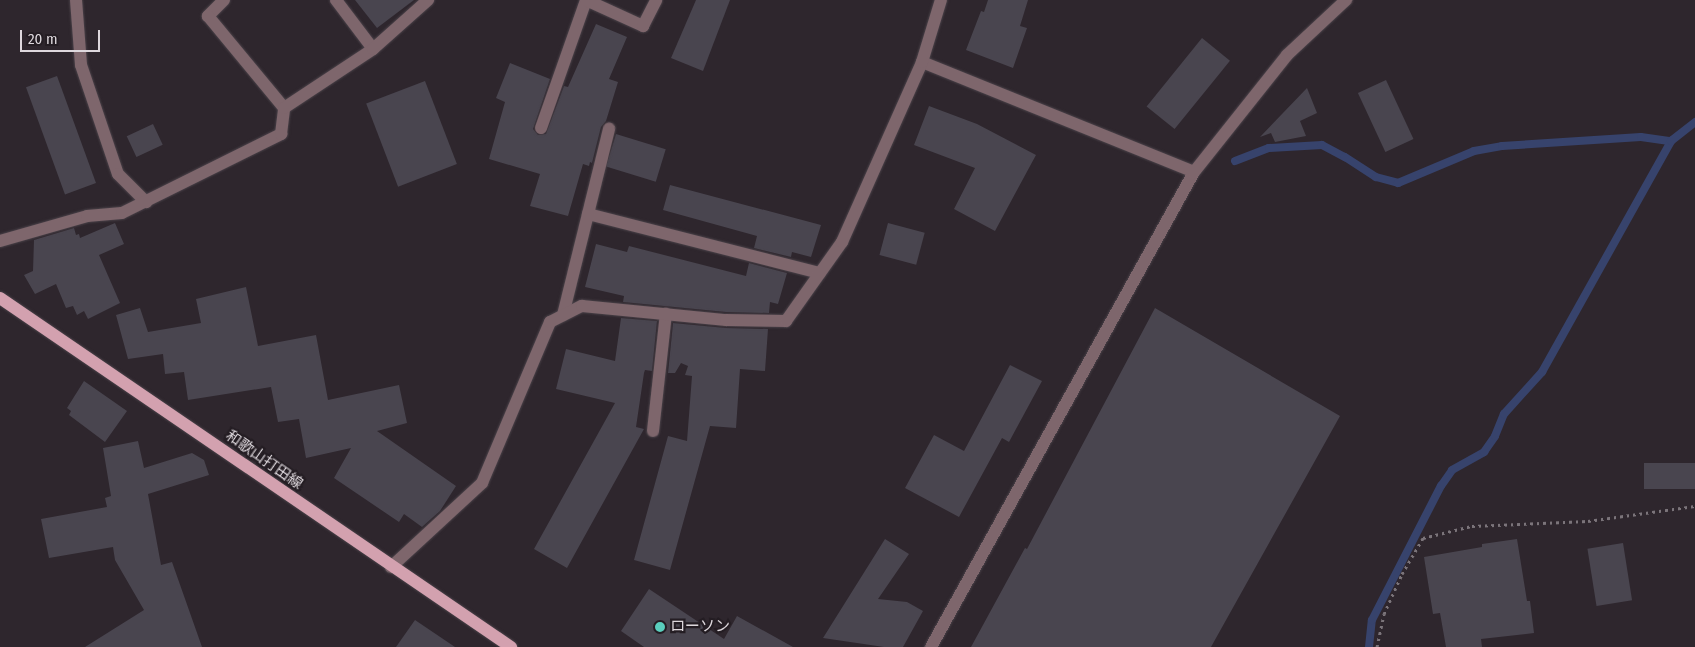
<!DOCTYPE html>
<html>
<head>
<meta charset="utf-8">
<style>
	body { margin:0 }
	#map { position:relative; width:1695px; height:647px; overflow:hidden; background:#2e262d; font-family:"Fira Sans Condensed","Noto Sans JP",sans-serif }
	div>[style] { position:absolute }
	.stream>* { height:8px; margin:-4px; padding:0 4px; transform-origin:4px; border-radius:4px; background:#37436c }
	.building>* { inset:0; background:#49454f; transform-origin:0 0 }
	.path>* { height:3px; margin-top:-1.5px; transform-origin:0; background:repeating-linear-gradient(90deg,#7b747a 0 2.5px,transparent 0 6.5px) }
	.roads { filter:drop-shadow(0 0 1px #4a4249) drop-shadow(0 0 1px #4a4249) }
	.minor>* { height:12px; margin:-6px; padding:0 6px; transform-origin:6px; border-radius:6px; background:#7e666c }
	.major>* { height:12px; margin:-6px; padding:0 6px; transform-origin:6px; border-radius:6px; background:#d3a1af }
	.dots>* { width:14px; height:14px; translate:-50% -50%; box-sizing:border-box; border:2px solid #241d23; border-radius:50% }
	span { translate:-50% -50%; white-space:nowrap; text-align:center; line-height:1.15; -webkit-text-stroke:4.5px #241d23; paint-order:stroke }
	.street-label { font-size:15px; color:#ded8dd }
	.poi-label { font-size:15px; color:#ded8dd }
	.left { translate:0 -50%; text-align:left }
	.scale { position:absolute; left:20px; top:30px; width:80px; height:22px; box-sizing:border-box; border:2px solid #ded8dd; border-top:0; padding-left:6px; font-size:15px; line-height:18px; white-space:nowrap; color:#ded8dd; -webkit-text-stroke:4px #241d23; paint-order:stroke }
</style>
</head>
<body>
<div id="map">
	<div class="stream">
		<i style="left:1235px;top:161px;width:36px;rotate:-21deg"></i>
		<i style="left:1269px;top:148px;width:53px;rotate:-3.2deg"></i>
		<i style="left:1322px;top:145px;width:26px;rotate:28deg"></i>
		<i style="left:1345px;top:157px;width:37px;rotate:33deg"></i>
		<i style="left:1376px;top:177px;width:23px;rotate:15deg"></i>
		<i style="left:1398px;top:183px;width:82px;rotate:-22.8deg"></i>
		<i style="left:1474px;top:151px;width:28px;rotate:-10deg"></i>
		<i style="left:1502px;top:146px;width:139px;rotate:-3.7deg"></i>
		<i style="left:1641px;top:137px;width:30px;rotate:8deg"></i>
		<i style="left:1369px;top:647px;width:27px;rotate:-84deg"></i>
		<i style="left:1372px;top:620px;width:151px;rotate:-62.8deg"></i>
		<i style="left:1441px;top:486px;width:19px;rotate:-55deg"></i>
		<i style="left:1452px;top:470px;width:37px;rotate:-29deg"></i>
		<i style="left:1484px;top:452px;width:19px;rotate:-55deg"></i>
		<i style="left:1495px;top:436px;width:24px;rotate:-68deg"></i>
		<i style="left:1504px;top:414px;width:57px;rotate:-47.9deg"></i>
		<i style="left:1542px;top:372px;width:265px;rotate:-60.8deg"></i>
		<i style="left:1671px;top:141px;width:31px;rotate:-38deg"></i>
	</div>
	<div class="building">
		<i style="clip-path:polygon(355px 0,414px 0,377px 28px)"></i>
		<i style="clip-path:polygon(696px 0,730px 0,703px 71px,671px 58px)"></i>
		<i style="clip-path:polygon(988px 0,1028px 0,1020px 26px,1027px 28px,1013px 68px,966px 50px,981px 11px,984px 12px)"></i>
		<i style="clip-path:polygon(596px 24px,627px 37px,609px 79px,618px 82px,606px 121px,601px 127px,592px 163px,590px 162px,589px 166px,583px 164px,568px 216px,530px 206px,540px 174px,489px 159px,505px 102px,496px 98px,510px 63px,550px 79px,533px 129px,538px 135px,546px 134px,564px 86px,568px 87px)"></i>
		<i style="left:1202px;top:38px;width:36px;height:88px;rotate:39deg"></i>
		<i style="left:57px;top:76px;width:114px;height:33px;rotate:70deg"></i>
		<i style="left:1386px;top:80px;width:65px;height:31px;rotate:65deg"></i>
		<i style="left:425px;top:81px;width:89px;height:63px;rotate:69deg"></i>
		<i style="clip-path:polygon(1307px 88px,1317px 113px,1300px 121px,1306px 136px,1275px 142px,1271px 133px,1260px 137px)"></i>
		<i style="clip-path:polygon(929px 106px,977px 124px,1036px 155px,995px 231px,954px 209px,975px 168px,914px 145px)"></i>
		<i style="left:153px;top:124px;width:23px;height:29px;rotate:65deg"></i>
		<i style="left:616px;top:134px;width:52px;height:34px;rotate:17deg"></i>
		<i style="clip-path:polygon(670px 185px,821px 225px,811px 257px,792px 252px,791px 257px,754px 248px,757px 236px,663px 210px)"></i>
		<i style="clip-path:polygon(115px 223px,124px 244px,99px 255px,120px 303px,88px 319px,84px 311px,77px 315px,73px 306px,66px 308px,56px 284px,35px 294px,24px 275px,33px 271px,34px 240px,74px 228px,76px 235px,79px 234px,80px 238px)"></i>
		<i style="left:888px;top:223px;width:38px;height:33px;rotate:15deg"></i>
		<i style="clip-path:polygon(596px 244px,627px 252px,629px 246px,746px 276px,749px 263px,787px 273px,778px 304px,770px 302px,769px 313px,726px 312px,623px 302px,624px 296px,585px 287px)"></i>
		<i style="clip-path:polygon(246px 287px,258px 346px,316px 335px,328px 400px,399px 385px,407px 423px,377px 431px,456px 486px,440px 511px,422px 527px,404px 514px,399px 522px,334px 478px,351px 448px,306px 458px,299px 419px,278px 422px,271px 387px,188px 400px,184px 372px,165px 374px,163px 354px,128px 359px,116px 315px,140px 308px,148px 332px,201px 323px,196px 299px)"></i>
		<i style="clip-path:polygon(1155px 308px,1340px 416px,1211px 647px,971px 647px,1025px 548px,1027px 549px)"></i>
		<i style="clip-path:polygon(621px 318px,657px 321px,652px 371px,645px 370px,644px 373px,636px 427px,644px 429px,567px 568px,534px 549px,615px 403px,556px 389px,566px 349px,615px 361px)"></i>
		<i style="clip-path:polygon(673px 323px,726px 328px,768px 329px,765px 371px,740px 369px,736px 428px,710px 426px,670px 570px,634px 560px,668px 436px,687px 441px,692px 376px,685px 375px,688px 366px,681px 363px,675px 373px,668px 373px)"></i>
		<i style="clip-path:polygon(1010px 365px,1042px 381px,1009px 442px,1002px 438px,959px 517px,905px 488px,934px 435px,964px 451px)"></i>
		<i style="clip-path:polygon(84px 381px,127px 411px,105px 442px,69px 415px,71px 411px,67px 408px)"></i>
		<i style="clip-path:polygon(138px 441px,144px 468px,192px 453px,204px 460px,209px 475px,148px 494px,161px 565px,172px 562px,202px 647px,85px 647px,144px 610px,115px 560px,113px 547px,49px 558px,41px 519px,107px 507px,105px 498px,111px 496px,103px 448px)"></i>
		<i style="left:1695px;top:463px;width:26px;height:51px;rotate:90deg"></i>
		<i style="clip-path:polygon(885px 539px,909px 554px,878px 599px,907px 602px,923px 611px,903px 647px,884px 647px,823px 638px)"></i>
		<i style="clip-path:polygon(1517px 539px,1527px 601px,1530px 601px,1534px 633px,1481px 639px,1482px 647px,1446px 647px,1440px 613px,1433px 614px,1424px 557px,1482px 547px,1482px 544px)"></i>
		<i style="left:1623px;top:543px;width:58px;height:36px;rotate:81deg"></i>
		<i style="clip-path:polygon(649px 589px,724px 639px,737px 616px,793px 647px,644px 647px,621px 631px)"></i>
		<i style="clip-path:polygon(415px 620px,455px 647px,396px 647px)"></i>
	</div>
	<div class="path">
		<i style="left:1377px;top:647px;width:34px;rotate:-78deg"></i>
		<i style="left:1384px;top:614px;width:44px;rotate:-65.8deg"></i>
		<i style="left:1402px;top:574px;width:42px;rotate:-59.7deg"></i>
		<i style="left:1423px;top:538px;width:50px;rotate:-13.8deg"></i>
		<i style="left:1472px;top:526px;width:116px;rotate:-2.5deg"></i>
		<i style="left:1588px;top:521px;width:108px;rotate:-8deg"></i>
	</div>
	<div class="roads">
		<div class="minor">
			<i style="left:76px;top:0;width:65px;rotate:85.6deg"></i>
			<i style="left:81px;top:65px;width:115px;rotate:71.3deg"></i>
			<i style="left:118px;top:174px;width:40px;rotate:45deg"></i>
			<i style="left:224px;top:0;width:23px;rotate:135deg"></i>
			<i style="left:208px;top:16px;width:119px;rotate:50.4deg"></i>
			<i style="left:336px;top:0;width:61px;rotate:52.9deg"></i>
			<i style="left:922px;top:62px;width:293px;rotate:22deg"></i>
			<i style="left:541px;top:128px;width:136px;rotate:-70.6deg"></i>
			<i style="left:586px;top:0;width:63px;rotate:24.5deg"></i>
			<i style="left:643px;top:26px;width:29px;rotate:-63deg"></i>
			<i style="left:588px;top:214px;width:239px;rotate:14.3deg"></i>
			<i style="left:0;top:241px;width:91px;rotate:-16deg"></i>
			<i style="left:87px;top:216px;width:35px;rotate:-5deg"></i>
			<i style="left:122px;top:213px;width:178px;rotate:-26.4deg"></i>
			<i style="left:281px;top:134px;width:26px;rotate:-83deg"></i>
			<i style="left:284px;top:108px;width:107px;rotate:-33.5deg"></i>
			<i style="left:373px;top:49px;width:74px;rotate:-41.7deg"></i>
			<i style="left:563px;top:315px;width:192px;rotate:-76.1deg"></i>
			<i style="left:653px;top:431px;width:118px;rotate:-83.7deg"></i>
			<i style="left:391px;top:567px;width:124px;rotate:-42.7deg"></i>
			<i style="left:482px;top:483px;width:175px;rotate:-67.1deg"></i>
			<i style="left:550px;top:322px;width:36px;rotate:-27deg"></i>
			<i style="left:582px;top:306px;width:145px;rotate:5.6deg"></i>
			<i style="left:726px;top:320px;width:60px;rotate:1deg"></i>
			<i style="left:786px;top:321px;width:97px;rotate:-54.7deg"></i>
			<i style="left:842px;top:242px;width:197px;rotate:-66deg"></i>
			<i style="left:922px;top:62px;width:65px;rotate:-73deg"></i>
			<i style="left:931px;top:647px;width:543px;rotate:-61.03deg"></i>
			<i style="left:1194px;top:172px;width:149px;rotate:-51.5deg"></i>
			<i style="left:1287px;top:55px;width:81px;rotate:-43deg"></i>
		</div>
		<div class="major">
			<i style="left:0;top:298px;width:619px;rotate:34.33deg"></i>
		</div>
	</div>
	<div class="dots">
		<i style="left:660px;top:627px;background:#5acebd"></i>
	</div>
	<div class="street-label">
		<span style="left:264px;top:460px;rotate:35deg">和歌山打田線</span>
	</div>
	<div class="poi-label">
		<span class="left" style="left:670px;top:627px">ローソン</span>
	</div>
	<div class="scale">20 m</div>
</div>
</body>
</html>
